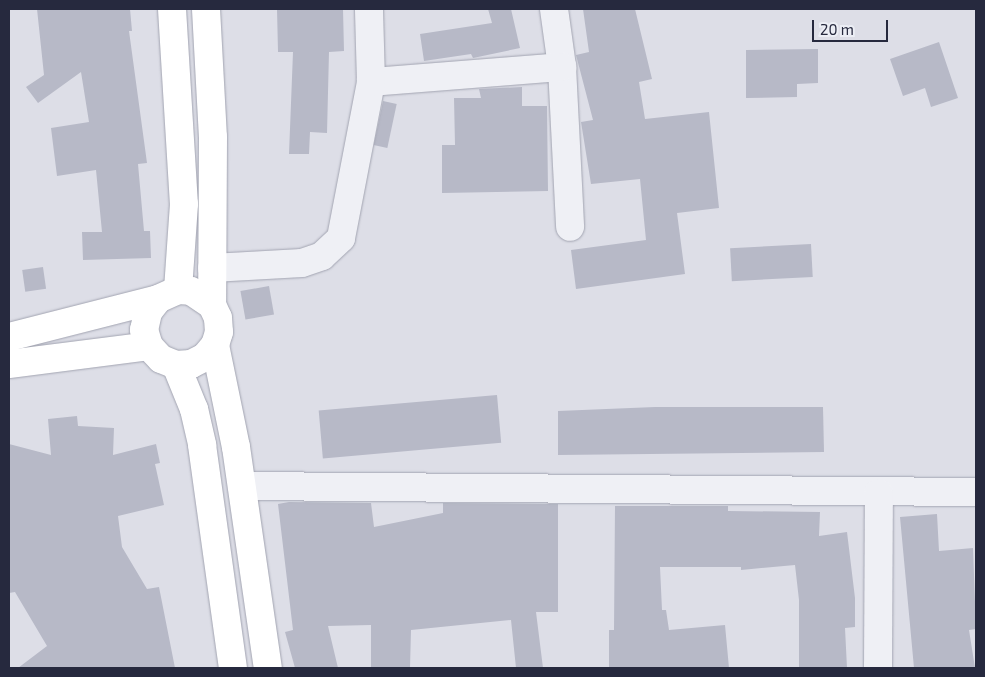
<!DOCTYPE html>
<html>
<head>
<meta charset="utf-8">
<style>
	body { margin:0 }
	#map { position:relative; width:985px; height:677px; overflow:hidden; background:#dddee7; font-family:"Exo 2",sans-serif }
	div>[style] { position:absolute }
	.building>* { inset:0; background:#b7b9c7; transform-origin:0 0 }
	.roads { filter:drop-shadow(0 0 1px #a2a4b1) drop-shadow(0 0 1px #a2a4b1) }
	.minor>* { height:28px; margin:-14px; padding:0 14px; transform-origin:14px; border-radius:14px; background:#eff0f5 }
	.major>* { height:28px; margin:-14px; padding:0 14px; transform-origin:14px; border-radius:14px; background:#fff }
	span { translate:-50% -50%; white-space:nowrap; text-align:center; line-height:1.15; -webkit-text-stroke:5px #eceef5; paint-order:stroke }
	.frame { position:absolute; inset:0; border:10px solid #26293e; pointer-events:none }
	.scale { position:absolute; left:812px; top:20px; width:76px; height:22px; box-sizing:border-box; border:2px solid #26293e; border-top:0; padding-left:6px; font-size:15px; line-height:18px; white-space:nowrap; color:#26293e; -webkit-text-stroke:4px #eceef5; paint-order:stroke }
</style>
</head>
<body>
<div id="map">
	<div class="building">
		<i style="clip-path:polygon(37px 9px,130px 9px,132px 31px,129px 31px,147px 163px,138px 164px,144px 231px,150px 231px,151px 258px,83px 260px,82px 232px,102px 232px,96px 170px,57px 176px,51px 128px,89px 122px,81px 72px,38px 103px,26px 87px,44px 75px)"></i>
		<i style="clip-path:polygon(277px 9px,343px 9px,344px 51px,329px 52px,327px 133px,310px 132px,309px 154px,289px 154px,293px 52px,278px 52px)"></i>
		<i style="clip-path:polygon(488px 9px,511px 9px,520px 48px,473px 58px,471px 54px,424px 61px,420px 34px,492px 23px)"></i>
		<i style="clip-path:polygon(583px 9px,635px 9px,652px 79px,639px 82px,645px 119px,709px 112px,719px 208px,677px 213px,685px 274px,576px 289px,571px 250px,646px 240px,640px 179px,591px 184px,581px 122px,593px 120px,576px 55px,589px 52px)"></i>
		<i style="clip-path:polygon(939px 42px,958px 98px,931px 107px,925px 88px,903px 96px,890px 59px)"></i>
		<i style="clip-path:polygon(818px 49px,818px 83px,797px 84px,797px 97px,746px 98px,746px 50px)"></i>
		<i style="clip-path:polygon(522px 87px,522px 106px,547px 106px,548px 191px,442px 193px,442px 145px,455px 145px,454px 98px,481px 98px,479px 89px)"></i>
		<i style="left:383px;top:101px;width:14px;height:45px;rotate:12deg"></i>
		<i style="left:811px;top:244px;width:33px;height:81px;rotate:87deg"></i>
		<i style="left:43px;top:267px;width:22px;height:21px;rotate:82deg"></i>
		<i style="left:269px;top:286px;width:29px;height:29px;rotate:80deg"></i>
		<i style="left:497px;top:395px;width:48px;height:179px;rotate:85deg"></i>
		<i style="clip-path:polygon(655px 407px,823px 407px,824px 452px,558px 455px,558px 411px)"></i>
		<i style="clip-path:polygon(77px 416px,78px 426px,114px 428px,113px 455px,156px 444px,160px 463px,155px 464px,164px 505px,118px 516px,122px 547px,147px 589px,159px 587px,175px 668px,18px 668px,47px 646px,15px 592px,9px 593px,9px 444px,51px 455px,48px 419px)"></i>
		<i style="clip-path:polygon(289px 502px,371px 503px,374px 527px,443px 513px,443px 503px,558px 504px,558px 612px,536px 612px,543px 668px,516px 668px,511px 620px,411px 630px,410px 668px,371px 668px,371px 625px,328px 626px,338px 668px,295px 668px,285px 632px,293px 630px,278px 504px)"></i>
		<i style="clip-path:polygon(615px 506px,728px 506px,728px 511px,820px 512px,819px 536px,847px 532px,855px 598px,855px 627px,845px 628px,847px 668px,799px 668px,799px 600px,795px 565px,741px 570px,741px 567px,660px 567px,662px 610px,666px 610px,669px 630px,725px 625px,729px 668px,609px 668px,609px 630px,614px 630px)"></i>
		<i style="clip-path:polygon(937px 514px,939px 551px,973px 548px,976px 629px,969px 630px,975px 668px,914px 668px,900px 517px)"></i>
	</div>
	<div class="roads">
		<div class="minor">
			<i style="left:554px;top:9px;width:59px;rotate:82.1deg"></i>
			<i style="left:562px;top:67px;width:160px;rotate:87.1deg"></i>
			<i style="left:371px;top:82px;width:192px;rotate:-4.5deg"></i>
			<i style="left:212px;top:268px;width:90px;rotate:-3.2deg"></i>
			<i style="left:302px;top:263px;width:21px;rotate:-19deg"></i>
			<i style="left:322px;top:256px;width:26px;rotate:-43deg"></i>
			<i style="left:341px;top:238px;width:159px;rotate:-79.1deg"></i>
			<i style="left:371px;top:82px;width:73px;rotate:-91.6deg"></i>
			<i style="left:242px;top:486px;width:734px;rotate:0.47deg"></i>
			<i style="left:878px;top:668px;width:175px;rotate:-89.7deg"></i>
		</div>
		<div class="major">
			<i style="left:172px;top:9px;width:195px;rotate:86.5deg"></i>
			<i style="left:184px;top:204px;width:86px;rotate:94deg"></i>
			<i style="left:206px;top:9px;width:128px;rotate:86.9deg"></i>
			<i style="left:213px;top:137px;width:168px;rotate:90.3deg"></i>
			<i style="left:212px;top:305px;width:14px;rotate:65deg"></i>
			<i style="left:218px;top:318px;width:14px;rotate:86deg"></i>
			<i style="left:219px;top:332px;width:14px;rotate:107deg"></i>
			<i style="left:215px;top:345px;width:16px;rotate:130deg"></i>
			<i style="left:205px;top:357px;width:16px;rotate:153deg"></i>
			<i style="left:191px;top:364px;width:15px;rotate:176deg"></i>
			<i style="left:176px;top:365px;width:16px;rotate:-158deg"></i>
			<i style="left:161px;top:359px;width:18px;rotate:-133deg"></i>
			<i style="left:149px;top:346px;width:17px;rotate:-107deg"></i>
			<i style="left:144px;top:330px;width:18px;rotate:-77deg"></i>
			<i style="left:148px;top:312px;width:16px;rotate:-52deg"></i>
			<i style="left:158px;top:299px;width:22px;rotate:-24deg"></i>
			<i style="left:178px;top:290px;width:13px;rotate:4deg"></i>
			<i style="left:191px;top:291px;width:25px;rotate:34deg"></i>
			<i style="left:9px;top:337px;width:154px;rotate:-14.3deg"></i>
			<i style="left:215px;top:345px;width:104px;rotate:78.4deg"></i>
			<i style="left:236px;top:447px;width:223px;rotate:81.8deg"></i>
			<i style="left:9px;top:364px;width:141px;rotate:-7.3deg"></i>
			<i style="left:176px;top:365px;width:48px;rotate:67.8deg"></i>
			<i style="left:194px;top:409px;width:37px;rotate:77deg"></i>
			<i style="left:202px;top:445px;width:225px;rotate:82.1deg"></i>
		</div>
	</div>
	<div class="frame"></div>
	<div class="scale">20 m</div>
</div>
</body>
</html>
